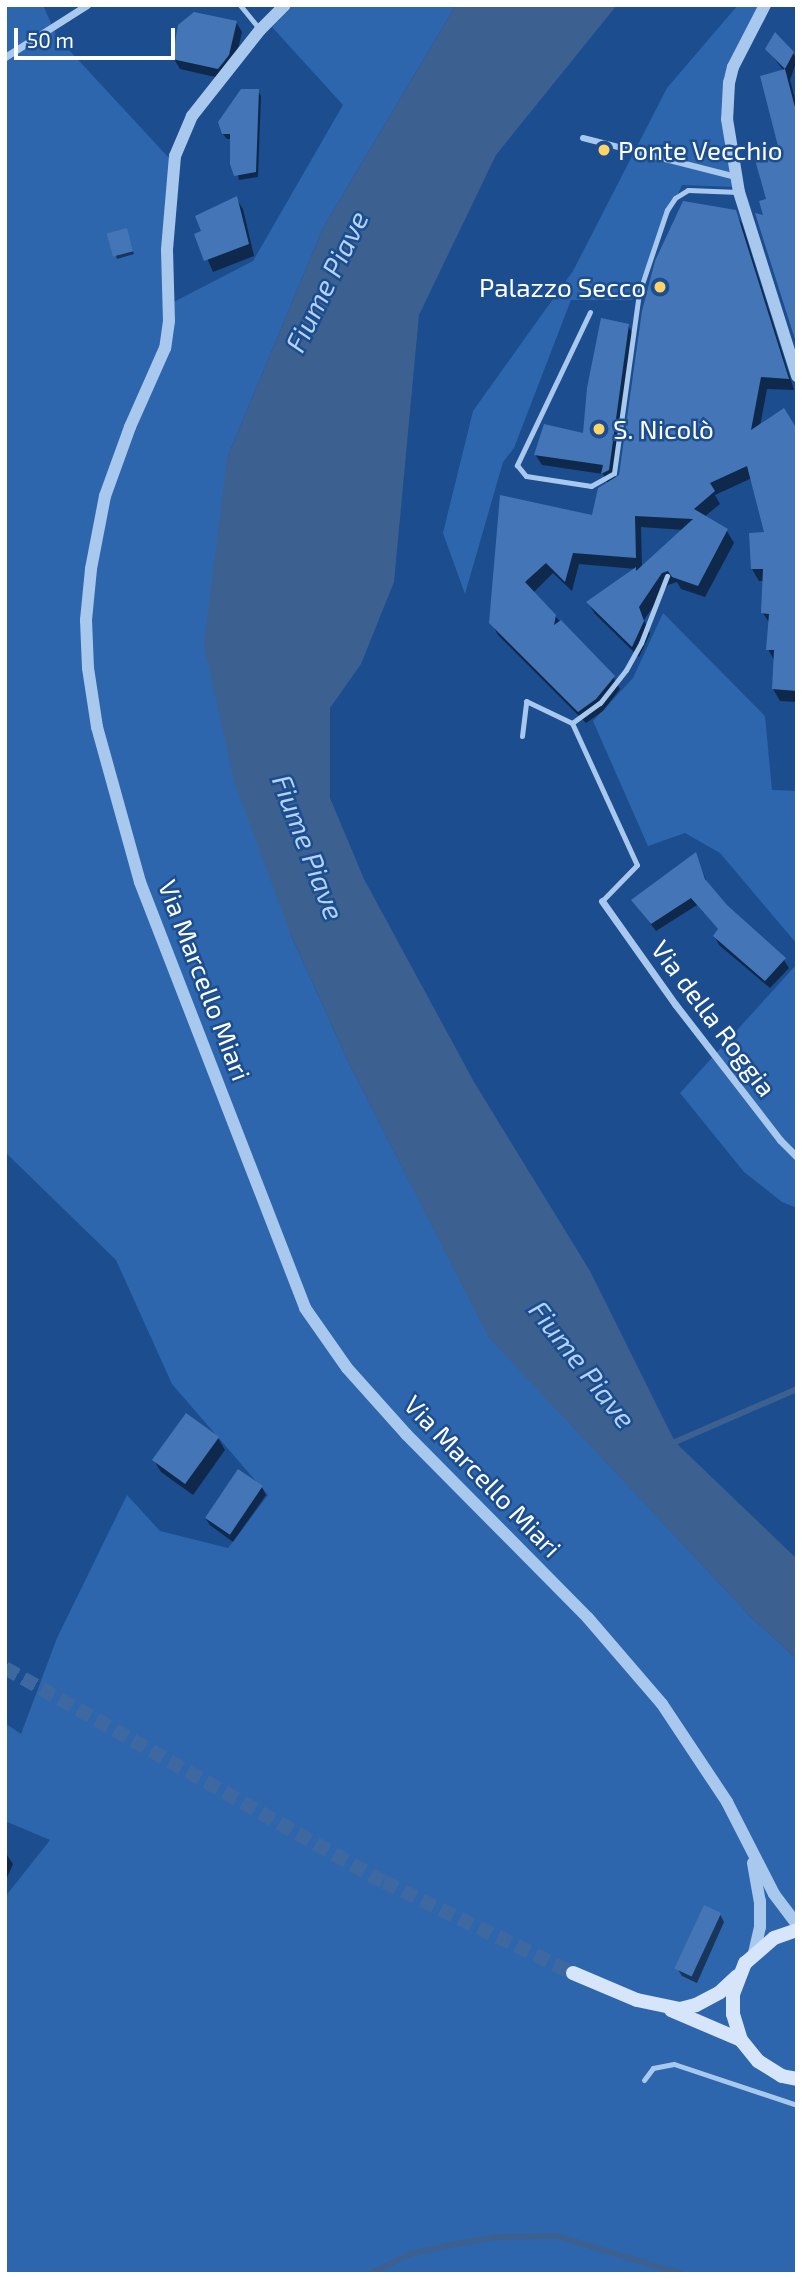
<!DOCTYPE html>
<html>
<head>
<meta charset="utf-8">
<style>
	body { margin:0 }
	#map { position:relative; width:802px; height:2279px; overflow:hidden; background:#1b4d8f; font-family:"Exo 2",sans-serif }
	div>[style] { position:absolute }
	.green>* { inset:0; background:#2e66ad }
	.water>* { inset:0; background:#3c6090 }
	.shadow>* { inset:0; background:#0007 }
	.stream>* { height:6px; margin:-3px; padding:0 3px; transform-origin:3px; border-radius:3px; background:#3c6090 }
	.building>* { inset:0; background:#4476b7; transform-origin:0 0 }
	.secondary-tunnel>* { height:14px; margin-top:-7px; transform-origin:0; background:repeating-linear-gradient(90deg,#3d68a0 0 14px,transparent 0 21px) }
	.service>* { height:5px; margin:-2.5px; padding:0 2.5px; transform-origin:2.5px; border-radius:2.5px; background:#a9c8ee }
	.pedestrian>* { height:6px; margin:-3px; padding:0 3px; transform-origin:3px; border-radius:3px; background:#a9c8ee }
	.minor>* { height:7px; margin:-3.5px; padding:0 3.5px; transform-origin:3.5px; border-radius:3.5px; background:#a9c8ee }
	.tertiary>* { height:12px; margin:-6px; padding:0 6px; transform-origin:6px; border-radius:6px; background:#a9c8ee }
	.secondary>* { height:14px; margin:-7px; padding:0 7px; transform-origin:7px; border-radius:7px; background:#d6e5fa }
	.dots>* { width:19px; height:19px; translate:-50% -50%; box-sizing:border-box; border:4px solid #1b4d8f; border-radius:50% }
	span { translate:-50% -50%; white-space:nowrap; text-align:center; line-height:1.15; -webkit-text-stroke:5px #1b4d8f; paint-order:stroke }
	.poi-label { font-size:26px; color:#fff }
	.left { translate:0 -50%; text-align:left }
	.right { translate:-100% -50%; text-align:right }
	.street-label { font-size:26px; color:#fff }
	.water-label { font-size:28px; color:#b5d2f5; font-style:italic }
	.frame { position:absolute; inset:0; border:7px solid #fff; pointer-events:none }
	.scale { position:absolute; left:14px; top:28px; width:161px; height:32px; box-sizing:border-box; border:4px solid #fff; border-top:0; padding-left:9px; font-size:21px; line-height:24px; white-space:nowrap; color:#fff; -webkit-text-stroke:5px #1b4d8f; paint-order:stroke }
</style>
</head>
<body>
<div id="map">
	<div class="green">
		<i style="clip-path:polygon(5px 5px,43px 5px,57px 37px,169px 158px,164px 307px,253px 261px,343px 105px,272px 27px,294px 5px,456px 5px,323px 228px,227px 458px,290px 933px,348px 1061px,489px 1337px,752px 1618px,797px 1659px,797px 2274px,5px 2274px,5px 1897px,50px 1840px,5px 1821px,5px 1723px,21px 1734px,57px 1638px,127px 1495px,160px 1531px,228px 1548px,268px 1495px,172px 1384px,116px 1260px,5px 1152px)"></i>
		<i style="clip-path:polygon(738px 5px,761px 5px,724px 76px,725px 149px,734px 187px,682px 185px,632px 300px,571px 300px,514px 448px,503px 462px,465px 594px,443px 533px,473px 411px,573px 271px,667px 88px)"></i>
		<i style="clip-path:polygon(663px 613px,765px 716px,772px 790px,797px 791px,797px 944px,720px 853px,685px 833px,648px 846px,593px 721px,633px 678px)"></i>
		<i style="clip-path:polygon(797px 964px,797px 1208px,782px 1202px,744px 1172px,680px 1093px)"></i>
	</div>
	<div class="water">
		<i style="clip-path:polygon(456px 5px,617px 5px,496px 155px,419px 315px,394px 582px,361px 664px,330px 708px,330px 798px,364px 879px,474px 1082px,590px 1271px,675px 1442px,797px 1559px,797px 1659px,752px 1618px,489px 1338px,348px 1061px,290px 933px,234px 781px,204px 645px,227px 458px,323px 228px)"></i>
	</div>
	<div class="shadow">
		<i style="clip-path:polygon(236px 22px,242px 32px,234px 66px,224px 79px,180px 69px,174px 59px)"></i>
		<i style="clip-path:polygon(767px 49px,793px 53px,797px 60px,790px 80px,797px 106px,797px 346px,757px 216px,766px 217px,781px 151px,784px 71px)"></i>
		<i style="clip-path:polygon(258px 91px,261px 96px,258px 177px,239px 180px,232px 139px,227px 139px,223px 134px)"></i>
		<i style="clip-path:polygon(236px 198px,243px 209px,254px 256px,213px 272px,197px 235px,203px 232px)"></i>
		<i style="clip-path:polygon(evenodd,734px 212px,742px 224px,794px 390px,767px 389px,760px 426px,797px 432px,797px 702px,780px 701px,773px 689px,775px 662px,768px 649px,770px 624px,763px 613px,765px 581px,759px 581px,752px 569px,766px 534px,752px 478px,715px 495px,720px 504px,704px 517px,727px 531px,734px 543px,705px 597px,681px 589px,677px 582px,668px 585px,644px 620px,650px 634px,639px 657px,595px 614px,588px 603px,636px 569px,579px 564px,572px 591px,553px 573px,533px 593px,613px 677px,620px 689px,603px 711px,586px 723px,498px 635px,491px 622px,502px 497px,594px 517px,608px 484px,603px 474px,542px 465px,535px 454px,585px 435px,628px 326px,635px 337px,615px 480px,620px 476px,734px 212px,641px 527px,684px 530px,642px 568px,641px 527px)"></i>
		<i style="clip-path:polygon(128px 234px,134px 254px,117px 259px,116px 256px)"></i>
		<i style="clip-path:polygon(696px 855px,708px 885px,725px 907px,784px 960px,789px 968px,770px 988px,719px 945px,715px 937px,719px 930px,697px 905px,656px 931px,633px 901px)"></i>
		<i style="clip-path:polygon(218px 1438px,225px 1450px,193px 1495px,161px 1472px,154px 1460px)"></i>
		<i style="clip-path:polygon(262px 1487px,266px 1495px,233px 1542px,210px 1525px,205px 1518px)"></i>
		<i style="clip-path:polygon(5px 1852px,13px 1864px,5px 1882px)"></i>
		<i style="clip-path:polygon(720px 1914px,724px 1922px,697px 1983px,682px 1976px,677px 1968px)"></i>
	</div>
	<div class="stream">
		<i style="left:674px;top:1448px;width:6px;rotate:-81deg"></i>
		<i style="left:675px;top:1442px;width:133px;rotate:-23.5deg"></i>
		<i style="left:370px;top:2274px;width:45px;rotate:-26.6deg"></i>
		<i style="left:410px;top:2254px;width:41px;rotate:-12.7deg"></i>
		<i style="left:450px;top:2245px;width:47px;rotate:-9.9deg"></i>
		<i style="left:496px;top:2237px;width:61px;rotate:-0.9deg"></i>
		<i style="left:557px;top:2236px;width:131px;rotate:16.9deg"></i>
	</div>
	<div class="building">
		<i style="clip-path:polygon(194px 12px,237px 21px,229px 55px,218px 69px,172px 59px,178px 25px)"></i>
		<i style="clip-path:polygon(775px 32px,794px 52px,785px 69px,765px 49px)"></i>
		<i style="clip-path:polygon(785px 69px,797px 115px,797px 346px,755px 213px,763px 215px,759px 201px,766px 199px,754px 156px,779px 150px,760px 76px)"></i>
		<i style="clip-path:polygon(241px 89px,259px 89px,256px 172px,234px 176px,230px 164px,230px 134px,222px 134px,218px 122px)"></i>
		<i style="clip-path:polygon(237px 196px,249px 244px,204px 261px,194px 234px,201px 231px,195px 216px)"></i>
		<i style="clip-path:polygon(683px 201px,736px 210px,789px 379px,761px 377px,751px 430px,784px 408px,797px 429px,797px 691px,772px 689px,774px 650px,766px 650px,769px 614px,761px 613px,763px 569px,751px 569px,749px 533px,764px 532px,747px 466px,710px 483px,715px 491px,694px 509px,728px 529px,698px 586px,672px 577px,668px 571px,662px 573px,639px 607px,644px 621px,632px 647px,586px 602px,636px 567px,636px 571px,693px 519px,635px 516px,636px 558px,573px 553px,565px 582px,546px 563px,525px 582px,556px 615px,554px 625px,561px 620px,615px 676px,596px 699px,578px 712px,489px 623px,500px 495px,592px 515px,598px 488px,619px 475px,642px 311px,655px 261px)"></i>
		<i style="left:127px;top:228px;width:24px;height:21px;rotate:75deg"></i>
		<i style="clip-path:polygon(601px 318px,629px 324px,609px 470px,601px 474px,603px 465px,534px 455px,544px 424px,583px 433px,587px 388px)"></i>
		<i style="clip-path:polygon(696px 852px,705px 879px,727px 905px,786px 958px,765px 981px,713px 936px,718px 929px,691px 898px,651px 924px,631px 900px)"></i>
		<i style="left:186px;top:1413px;width:41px;height:58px;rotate:36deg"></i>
		<i style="left:238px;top:1469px;width:30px;height:59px;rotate:34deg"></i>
		<i style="left:704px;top:1905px;width:19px;height:70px;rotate:25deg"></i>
	</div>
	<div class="secondary-tunnel">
		<i style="left:5px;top:1668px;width:435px;rotate:29.5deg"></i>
		<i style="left:384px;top:1882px;width:210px;rotate:25.7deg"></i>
	</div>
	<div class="service">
		<i style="left:240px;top:5px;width:32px;rotate:51deg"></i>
		<i style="left:590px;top:312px;width:170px;rotate:115.5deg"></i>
		<i style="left:517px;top:465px;width:14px;rotate:51deg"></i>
		<i style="left:526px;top:476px;width:66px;rotate:8.7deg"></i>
		<i style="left:591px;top:486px;width:26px;rotate:-29deg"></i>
		<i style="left:614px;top:473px;width:182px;rotate:-82.1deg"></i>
		<i style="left:639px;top:293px;width:88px;rotate:-71.4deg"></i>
		<i style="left:667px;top:210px;width:14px;rotate:-56deg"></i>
		<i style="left:675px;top:198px;width:15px;rotate:-32deg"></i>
		<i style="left:688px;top:190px;width:51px;rotate:2.2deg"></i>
		<i style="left:572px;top:723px;width:34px;rotate:-36deg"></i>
		<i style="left:600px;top:703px;width:42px;rotate:-51.8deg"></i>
		<i style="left:626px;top:670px;width:31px;rotate:-61deg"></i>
		<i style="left:641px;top:643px;width:72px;rotate:-68.8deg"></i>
		<i style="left:522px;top:736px;width:35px;rotate:-83deg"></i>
		<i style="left:526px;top:701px;width:51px;rotate:25.6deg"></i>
		<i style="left:572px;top:723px;width:156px;rotate:65.4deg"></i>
		<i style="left:637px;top:865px;width:50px;rotate:134.2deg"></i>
		<i style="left:644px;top:2080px;width:15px;rotate:-53deg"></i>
		<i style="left:653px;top:2068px;width:21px;rotate:-11deg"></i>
		<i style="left:674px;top:2064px;width:130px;rotate:18.4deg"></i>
	</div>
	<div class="pedestrian">
		<i style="left:583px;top:138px;width:158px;rotate:14.3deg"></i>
	</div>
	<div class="minor">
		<i style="left:5px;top:57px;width:97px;rotate:-32.4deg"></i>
		<i style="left:602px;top:901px;width:126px;rotate:54.7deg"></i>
		<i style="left:675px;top:1004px;width:172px;rotate:52.3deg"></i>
		<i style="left:780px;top:1140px;width:24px;rotate:45deg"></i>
	</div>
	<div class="tertiary">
		<i style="left:285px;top:5px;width:35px;rotate:135deg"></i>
		<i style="left:260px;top:30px;width:110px;rotate:128.3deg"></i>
		<i style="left:192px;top:116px;width:43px;rotate:113deg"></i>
		<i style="left:175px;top:156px;width:94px;rotate:94.9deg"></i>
		<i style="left:167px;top:250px;width:71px;rotate:88.4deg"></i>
		<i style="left:169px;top:321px;width:27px;rotate:98deg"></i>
		<i style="left:165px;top:348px;width:86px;rotate:113.9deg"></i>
		<i style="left:130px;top:427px;width:73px;rotate:109.9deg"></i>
		<i style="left:105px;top:496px;width:74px;rotate:100.9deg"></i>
		<i style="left:91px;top:569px;width:51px;rotate:95.6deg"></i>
		<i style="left:86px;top:620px;width:48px;rotate:87.6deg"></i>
		<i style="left:88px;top:668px;width:60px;rotate:81.3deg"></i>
		<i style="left:97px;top:727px;width:161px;rotate:74.5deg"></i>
		<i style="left:140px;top:882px;width:457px;rotate:68.8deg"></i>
		<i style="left:305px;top:1308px;width:73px;rotate:55deg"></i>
		<i style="left:347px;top:1368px;width:89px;rotate:48.2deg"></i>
		<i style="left:406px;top:1434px;width:259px;rotate:45.3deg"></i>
		<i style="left:588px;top:1618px;width:113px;rotate:49.3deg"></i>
		<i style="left:662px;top:1704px;width:118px;rotate:56.4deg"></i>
		<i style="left:727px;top:1802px;width:103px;rotate:62.9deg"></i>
		<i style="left:774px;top:1894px;width:39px;rotate:53deg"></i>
		<i style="left:765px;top:5px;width:70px;rotate:117.3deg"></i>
		<i style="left:733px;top:67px;width:16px;rotate:104deg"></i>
		<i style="left:729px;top:83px;width:36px;rotate:93deg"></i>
		<i style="left:727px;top:119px;width:74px;rotate:80.7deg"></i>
		<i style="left:739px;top:192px;width:193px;rotate:72.5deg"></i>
		<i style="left:753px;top:1863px;width:39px;rotate:80deg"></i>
		<i style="left:760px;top:1901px;width:26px;rotate:90deg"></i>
		<i style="left:760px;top:1927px;width:26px;rotate:103deg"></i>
	</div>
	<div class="secondary">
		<i style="left:797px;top:1930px;width:24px;rotate:161deg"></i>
		<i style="left:774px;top:1938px;width:38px;rotate:139deg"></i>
		<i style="left:745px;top:1963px;width:33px;rotate:111deg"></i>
		<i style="left:733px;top:1994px;width:20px;rotate:90deg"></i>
		<i style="left:733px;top:2014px;width:27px;rotate:73deg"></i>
		<i style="left:741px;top:2040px;width:27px;rotate:51deg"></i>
		<i style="left:758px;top:2061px;width:28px;rotate:32deg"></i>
		<i style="left:782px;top:2076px;width:15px;rotate:11deg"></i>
		<i style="left:573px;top:1973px;width:69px;rotate:22.9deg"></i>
		<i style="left:637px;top:2000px;width:44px;rotate:11.8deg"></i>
		<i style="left:680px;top:2009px;width:16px;rotate:-14deg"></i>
		<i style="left:696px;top:2005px;width:27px;rotate:-28deg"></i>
		<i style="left:720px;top:1992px;width:23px;rotate:-43deg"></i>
		<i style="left:671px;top:2010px;width:76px;rotate:23.2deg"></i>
	</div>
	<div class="dots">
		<i style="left:604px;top:150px;background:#ffd467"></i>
		<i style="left:660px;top:287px;background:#ffd467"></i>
		<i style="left:599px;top:429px;background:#ffd467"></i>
	</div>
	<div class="poi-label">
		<span class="left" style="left:618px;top:150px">Ponte Vecchio</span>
		<span class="right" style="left:646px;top:287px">Palazzo Secco</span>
		<span class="left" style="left:613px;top:429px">S. Nicolò</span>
	</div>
	<div class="street-label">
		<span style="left:205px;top:980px;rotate:69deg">Via Marcello Miari</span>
		<span style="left:714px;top:1018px;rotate:53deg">Via della Roggia</span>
		<span style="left:483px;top:1476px;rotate:46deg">Via Marcello Miari</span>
	</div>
	<div class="water-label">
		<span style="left:326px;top:281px;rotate:-64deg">Fiume Piave</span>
		<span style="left:309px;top:847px;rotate:69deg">Fiume Piave</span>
		<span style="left:583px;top:1364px;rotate:52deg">Fiume Piave</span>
	</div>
	<div class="frame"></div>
	<div class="scale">50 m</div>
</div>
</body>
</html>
